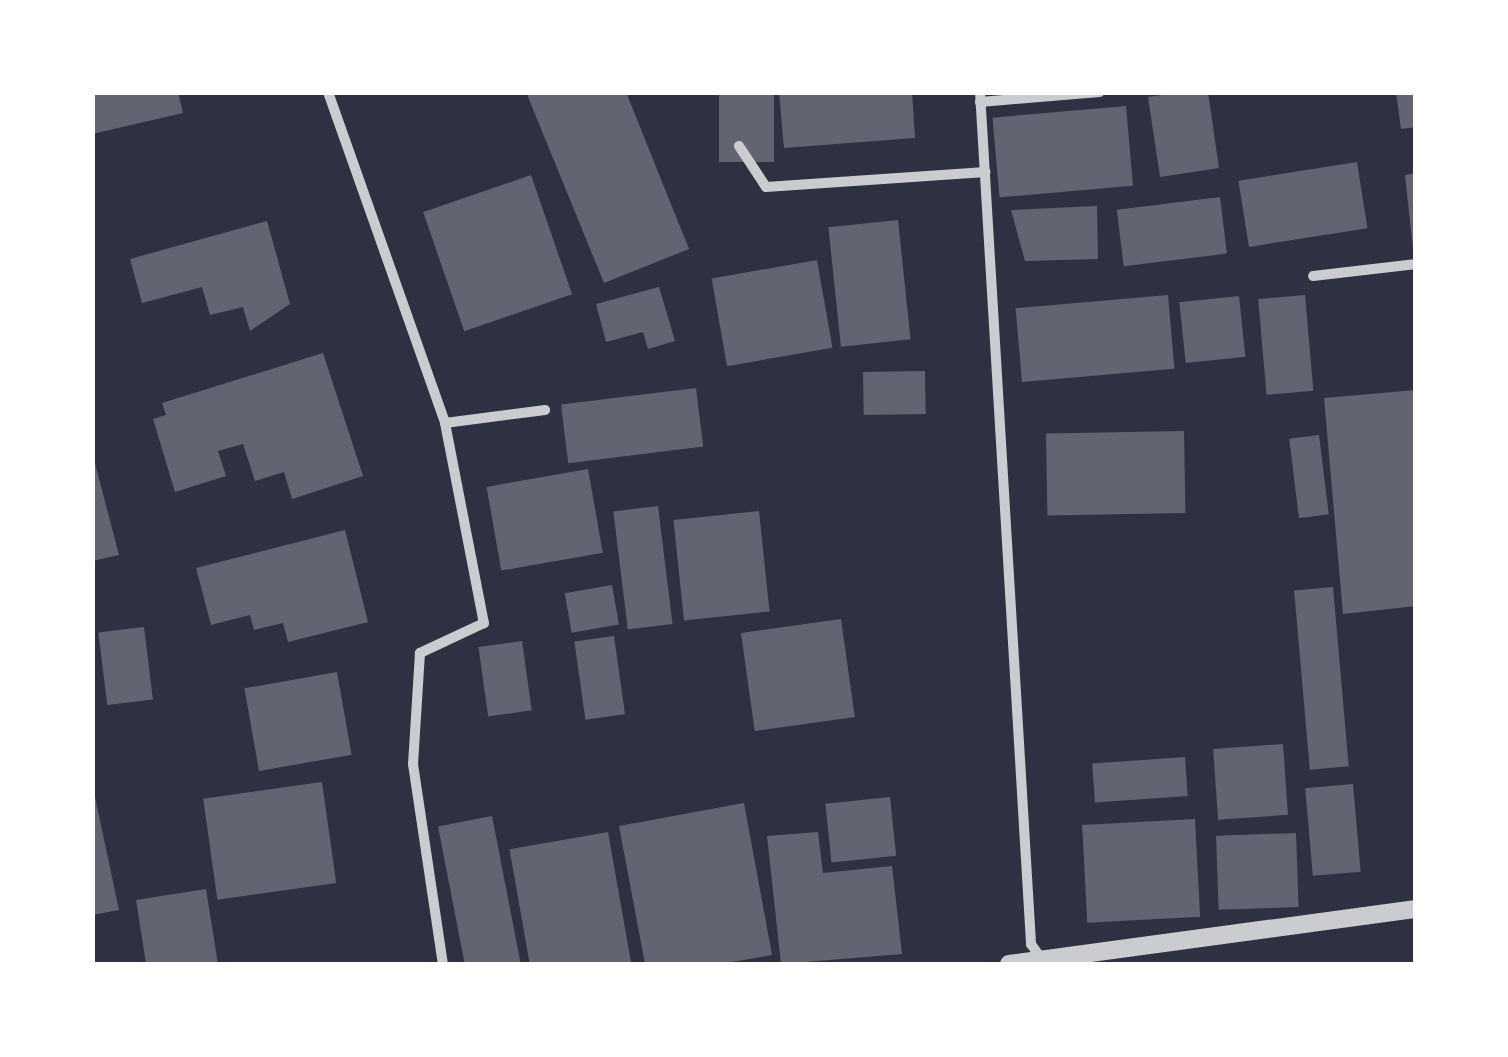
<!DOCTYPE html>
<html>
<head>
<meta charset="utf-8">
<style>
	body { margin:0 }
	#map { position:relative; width:1508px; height:1057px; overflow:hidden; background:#2d3142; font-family:Cabin,sans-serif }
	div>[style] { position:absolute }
	.building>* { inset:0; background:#626471; transform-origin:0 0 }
	.minor>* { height:10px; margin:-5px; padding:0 5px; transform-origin:5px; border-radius:5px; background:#caccd0 }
	.tertiary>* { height:18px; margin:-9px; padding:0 9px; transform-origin:9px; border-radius:9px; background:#caccd0 }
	span { translate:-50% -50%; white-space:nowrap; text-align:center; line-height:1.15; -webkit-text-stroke:8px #fff; paint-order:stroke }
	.frame { position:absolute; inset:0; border:95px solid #fff; pointer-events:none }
</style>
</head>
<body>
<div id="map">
	<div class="building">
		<i style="clip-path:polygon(92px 92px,178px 92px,183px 113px,92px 134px)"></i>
		<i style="clip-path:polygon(526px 92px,626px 92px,689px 249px,604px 283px)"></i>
		<i style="left:719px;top:92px;width:55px;height:70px"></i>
		<i style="clip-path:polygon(779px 92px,912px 92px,915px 138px,784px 148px)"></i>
		<i style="clip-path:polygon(1183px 92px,1208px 92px,1219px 168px,1160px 177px,1148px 97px)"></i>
		<i style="clip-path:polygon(1396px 92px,1416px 92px,1416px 127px,1401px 129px)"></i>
		<i style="left:1126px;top:106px;width:80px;height:134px;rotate:85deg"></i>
		<i style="left:1357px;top:162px;width:67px;height:120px;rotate:81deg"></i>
		<i style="clip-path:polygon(1416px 173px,1416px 249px,1413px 249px,1405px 175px)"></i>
		<i style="left:531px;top:175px;width:126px;height:114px;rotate:71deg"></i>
		<i style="left:1220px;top:197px;width:57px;height:104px;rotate:83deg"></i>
		<i style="clip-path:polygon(1097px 206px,1098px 259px,1025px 261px,1011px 210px)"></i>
		<i style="left:898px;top:220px;width:120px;height:70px;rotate:84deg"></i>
		<i style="clip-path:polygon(267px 221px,290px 304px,250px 331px,243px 307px,210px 315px,202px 287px,142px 303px,130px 259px)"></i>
		<i style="left:817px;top:260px;width:89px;height:107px;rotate:80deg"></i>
		<i style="clip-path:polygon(659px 287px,675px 341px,648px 349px,643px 332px,606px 342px,596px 304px)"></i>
		<i style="left:1168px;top:295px;width:74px;height:153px;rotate:85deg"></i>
		<i style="left:1305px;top:295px;width:96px;height:47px;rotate:85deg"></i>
		<i style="left:1239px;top:296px;width:61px;height:60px;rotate:84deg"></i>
		<i style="clip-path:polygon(323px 353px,363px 476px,292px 499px,284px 472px,255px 481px,243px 444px,218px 451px,226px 476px,175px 492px,153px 419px,166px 415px,162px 403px)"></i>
		<i style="left:925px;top:371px;width:43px;height:62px;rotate:89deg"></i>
		<i style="left:696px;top:388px;width:59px;height:136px;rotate:83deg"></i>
		<i style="clip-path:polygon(1416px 390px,1416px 606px,1343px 614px,1324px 398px)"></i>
		<i style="left:1184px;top:431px;width:82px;height:138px;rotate:89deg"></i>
		<i style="left:1319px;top:435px;width:80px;height:30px;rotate:83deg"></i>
		<i style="clip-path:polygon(92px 452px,119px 555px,92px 561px)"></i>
		<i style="left:588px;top:469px;width:85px;height:103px;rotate:80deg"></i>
		<i style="left:658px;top:506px;width:119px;height:45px;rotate:83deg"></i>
		<i style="left:759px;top:511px;width:101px;height:86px;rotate:84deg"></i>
		<i style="clip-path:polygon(345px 530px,368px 622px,288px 642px,283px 623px,254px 630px,250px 615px,211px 625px,196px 568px)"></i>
		<i style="left:612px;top:585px;width:40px;height:48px;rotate:80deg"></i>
		<i style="left:1333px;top:587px;width:180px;height:39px;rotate:85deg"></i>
		<i style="left:841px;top:619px;width:99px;height:101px;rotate:82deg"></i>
		<i style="left:144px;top:627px;width:73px;height:46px;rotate:83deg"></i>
		<i style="left:614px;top:636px;width:79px;height:40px;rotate:82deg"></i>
		<i style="left:522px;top:641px;width:70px;height:44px;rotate:82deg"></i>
		<i style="left:337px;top:672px;width:84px;height:94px;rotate:80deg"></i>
		<i style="left:1283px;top:744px;width:71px;height:70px;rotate:86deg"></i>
		<i style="left:1185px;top:757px;width:39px;height:93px;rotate:86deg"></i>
		<i style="left:322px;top:782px;width:102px;height:120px;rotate:82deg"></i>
		<i style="clip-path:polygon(92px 783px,119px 910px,92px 915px)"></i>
		<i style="left:1353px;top:784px;width:88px;height:48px;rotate:85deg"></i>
		<i style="left:890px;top:797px;width:59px;height:65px;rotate:84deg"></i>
		<i style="clip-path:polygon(744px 803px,772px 955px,720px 964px,645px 964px,619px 826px)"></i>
		<i style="left:492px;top:816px;width:151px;height:55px;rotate:79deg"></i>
		<i style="left:1195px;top:819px;width:98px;height:113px;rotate:87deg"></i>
		<i style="left:608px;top:832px;width:134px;height:100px;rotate:80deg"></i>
		<i style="clip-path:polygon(818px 832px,823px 873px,892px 866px,902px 954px,781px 964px,767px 836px)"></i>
		<i style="left:1296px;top:833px;width:74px;height:80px;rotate:88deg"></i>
		<i style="clip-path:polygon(206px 889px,218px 964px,146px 964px,136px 900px)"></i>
	</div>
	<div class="minor">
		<i style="left:328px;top:92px;width:351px;rotate:70.5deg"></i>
		<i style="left:445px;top:423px;width:204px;rotate:79deg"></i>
		<i style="left:484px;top:623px;width:71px;rotate:154.9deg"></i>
		<i style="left:420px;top:653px;width:111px;rotate:93.6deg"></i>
		<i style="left:413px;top:764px;width:202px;rotate:81.5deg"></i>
		<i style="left:980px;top:92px;width:854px;rotate:86.57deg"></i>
		<i style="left:1031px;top:944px;width:21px;rotate:55deg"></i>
		<i style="left:980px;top:102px;width:120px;rotate:-4.8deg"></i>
		<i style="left:739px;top:146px;width:49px;rotate:56.6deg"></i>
		<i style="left:766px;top:187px;width:220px;rotate:-3.9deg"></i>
		<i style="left:1313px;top:276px;width:104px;rotate:-6.6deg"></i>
		<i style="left:445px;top:423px;width:101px;rotate:-7.4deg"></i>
	</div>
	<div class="tertiary">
		<i style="left:1009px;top:964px;width:411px;rotate:-7.7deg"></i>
	</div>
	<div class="frame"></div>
</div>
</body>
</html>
